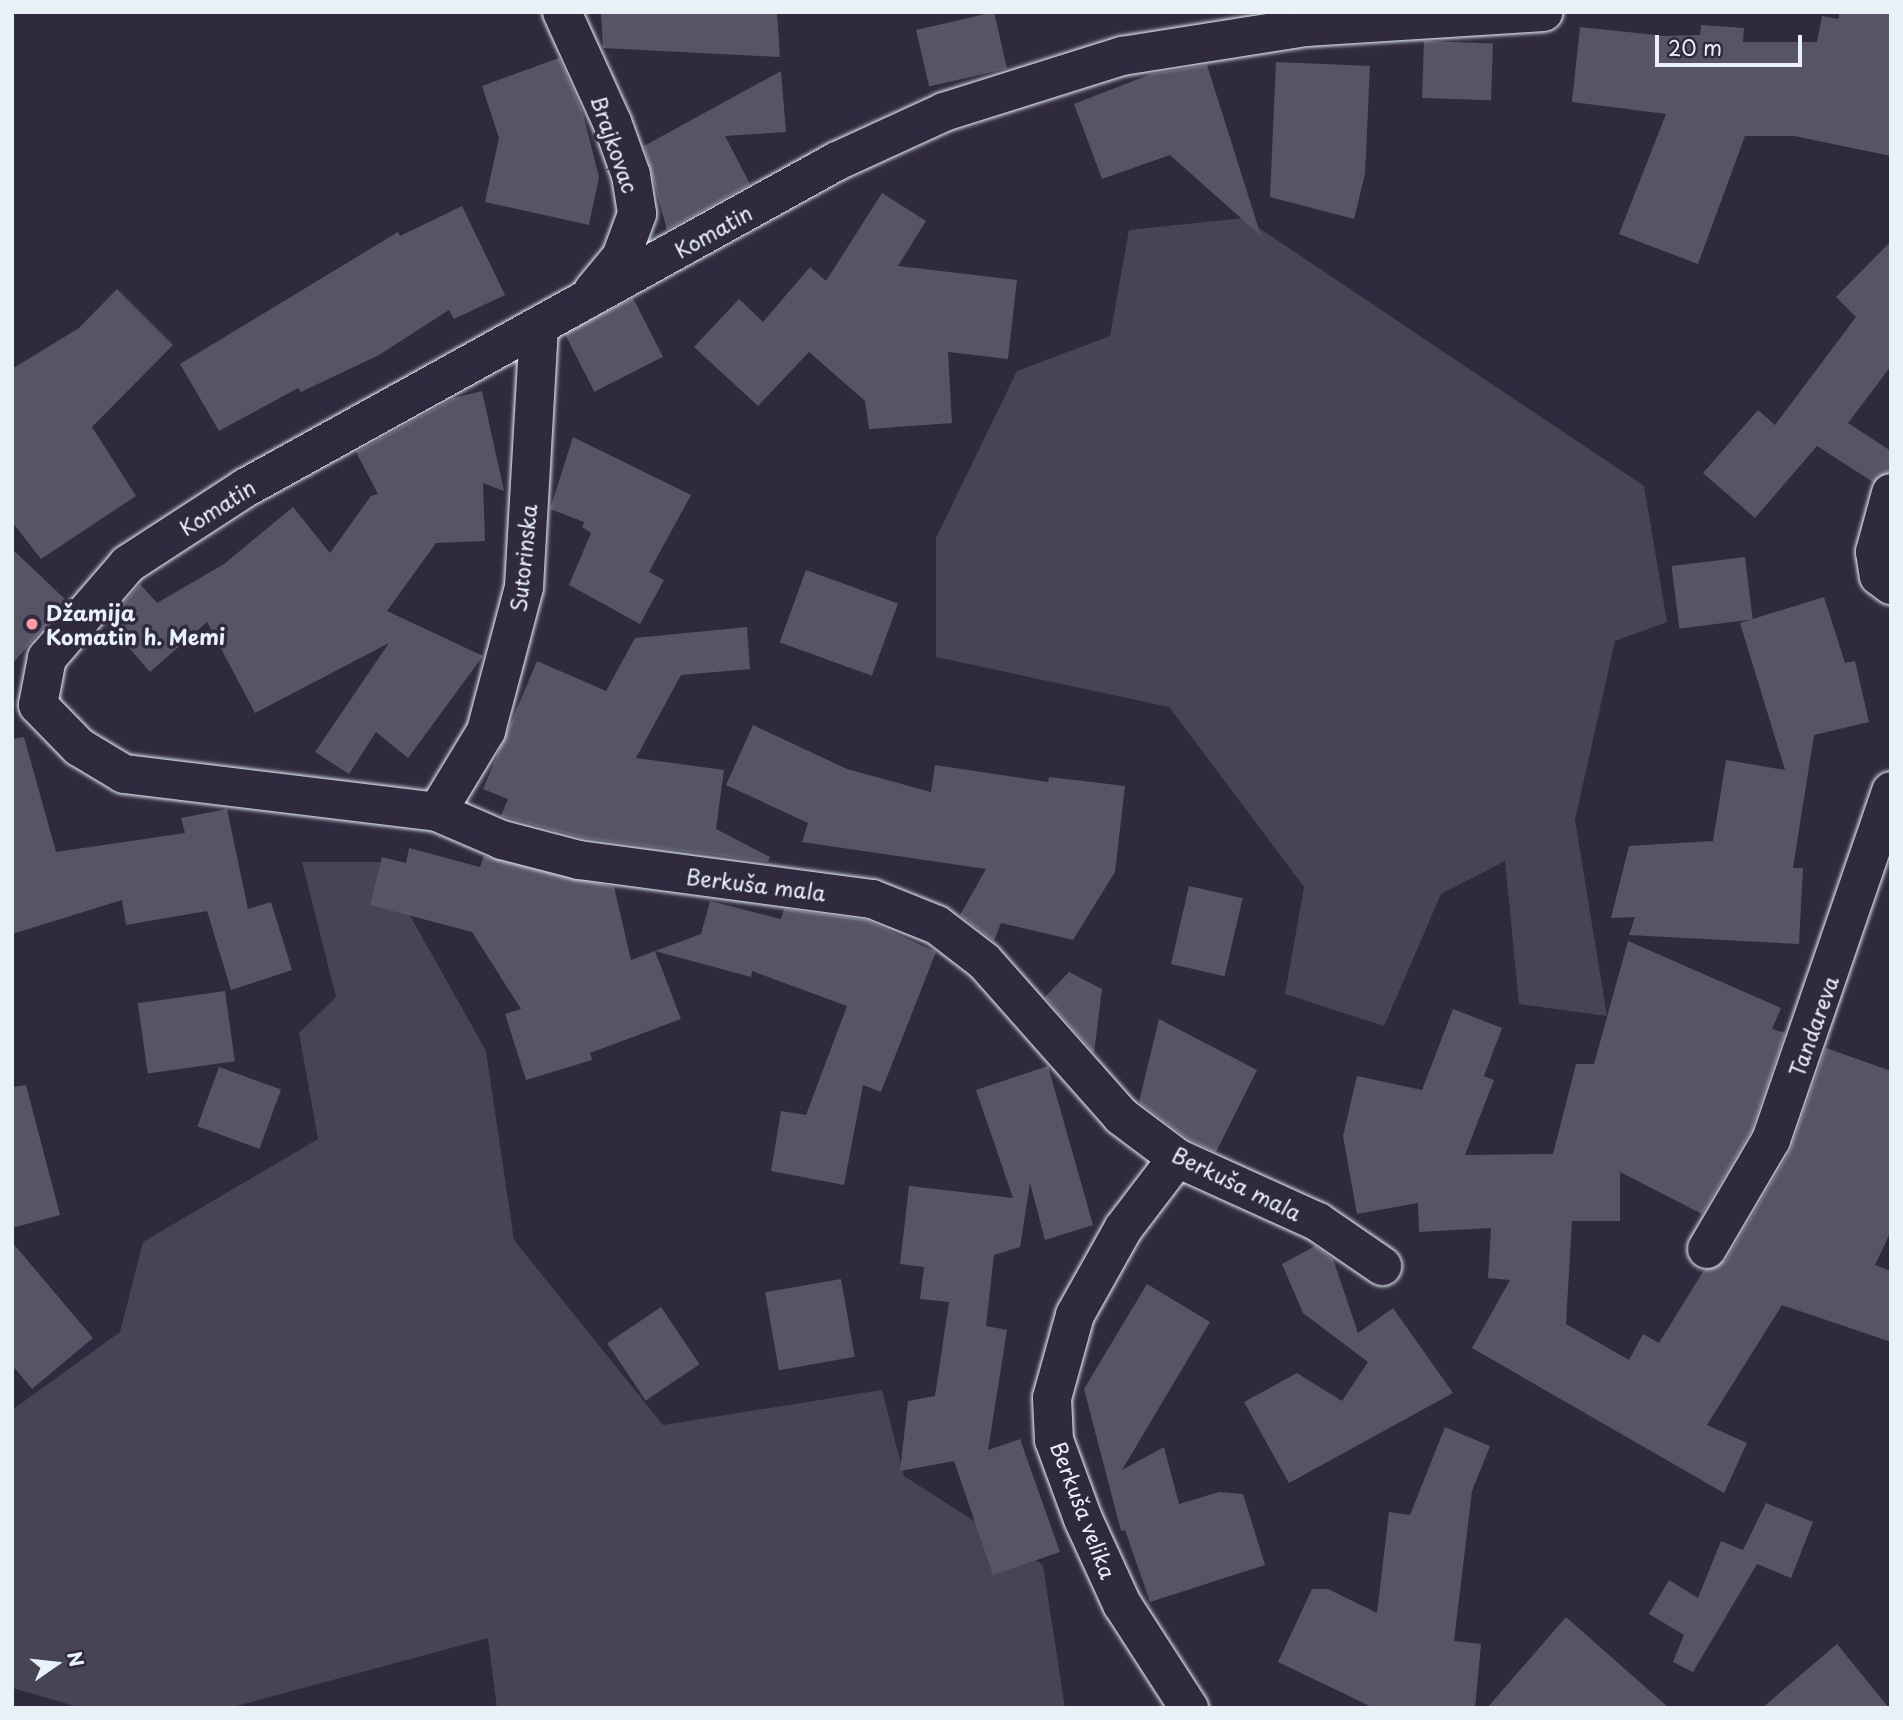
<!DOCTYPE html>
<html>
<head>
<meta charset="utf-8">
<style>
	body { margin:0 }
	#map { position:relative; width:1903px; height:1720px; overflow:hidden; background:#2f2a3d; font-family:"Playpen Sans",sans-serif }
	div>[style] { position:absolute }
	.green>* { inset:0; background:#464455 }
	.building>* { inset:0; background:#575565; transform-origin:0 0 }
	.roads { filter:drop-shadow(0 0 2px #e8f1f8) drop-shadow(0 0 2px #e8f1f8) }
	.street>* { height:38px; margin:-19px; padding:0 19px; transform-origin:19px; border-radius:19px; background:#2f2a3d }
	.dots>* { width:19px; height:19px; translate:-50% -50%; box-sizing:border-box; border:4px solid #2f2a3d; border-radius:50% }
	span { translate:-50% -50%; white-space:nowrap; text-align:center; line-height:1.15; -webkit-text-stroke:7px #2f2a3d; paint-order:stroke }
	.street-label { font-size:21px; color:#e8f1f8 }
	.poi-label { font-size:21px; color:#e8f1f8; font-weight:700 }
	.left { translate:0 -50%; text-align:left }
	.frame { position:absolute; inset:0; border:14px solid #e8f1f8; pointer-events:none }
	.north { position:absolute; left:21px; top:1629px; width:70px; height:70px; -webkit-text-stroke:5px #2f2a3d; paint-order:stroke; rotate:76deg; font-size:19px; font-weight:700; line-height:28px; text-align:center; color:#e8f1f8 }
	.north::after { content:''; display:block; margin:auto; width:24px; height:32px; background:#e8f1f8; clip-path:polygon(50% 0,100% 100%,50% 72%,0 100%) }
	.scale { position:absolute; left:1655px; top:35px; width:147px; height:32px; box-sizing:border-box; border:4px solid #e8f1f8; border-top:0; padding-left:9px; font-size:21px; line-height:24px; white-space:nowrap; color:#e8f1f8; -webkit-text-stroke:5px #2f2a3d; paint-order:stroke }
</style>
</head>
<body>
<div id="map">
	<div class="green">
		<i style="clip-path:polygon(1244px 218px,1644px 486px,1667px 622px,1615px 641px,1575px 820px,1607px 1016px,1519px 1004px,1505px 861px,1441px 894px,1384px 1026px,1285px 994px,1304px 887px,1169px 707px,936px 657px,936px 538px,1017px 371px,1110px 336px,1129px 230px)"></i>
		<i style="clip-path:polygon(302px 862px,380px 862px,486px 1051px,514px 1240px,663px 1425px,882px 1390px,904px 1476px,1043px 1565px,1065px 1708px,497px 1708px,488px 1638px,229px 1708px,82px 1708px,12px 1688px,12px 1410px,120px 1332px,143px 1242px,318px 1139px,299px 1033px,336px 997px)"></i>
	</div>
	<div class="building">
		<i style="clip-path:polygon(601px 12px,777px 12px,780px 57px,603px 48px)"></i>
		<i style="left:994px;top:12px;width:58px;height:80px;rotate:77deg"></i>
		<i style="clip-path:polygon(1840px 12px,1891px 12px,1891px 156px,1794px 136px,1745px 136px,1698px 264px,1619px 234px,1666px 114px,1572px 102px,1580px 27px,1665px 36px,1700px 35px,1701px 25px,1744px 28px,1743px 42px,1817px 42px,1822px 16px,1838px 19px)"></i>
		<i style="left:1424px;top:41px;width:69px;height:57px;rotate:2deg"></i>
		<i style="clip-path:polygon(559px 58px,582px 110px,599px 177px,589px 225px,485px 202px,499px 138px,482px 86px)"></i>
		<i style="clip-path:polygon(1276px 62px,1370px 66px,1365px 174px,1354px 219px,1270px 197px)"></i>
		<i style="clip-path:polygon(1207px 65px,1261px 236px,1170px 155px,1102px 179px,1074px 104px,1151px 74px)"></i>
		<i style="clip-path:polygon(781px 71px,786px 132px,725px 136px,750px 184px,667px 230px,644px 146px)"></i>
		<i style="clip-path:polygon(882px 193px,926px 221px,898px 266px,1017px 280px,1008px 359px,948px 352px,952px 423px,869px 429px,865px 401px,809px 352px,758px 406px,694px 347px,739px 299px,763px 322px,810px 267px,826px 281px)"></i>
		<i style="clip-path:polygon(462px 206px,505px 295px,454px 319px,449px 310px,379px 355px,301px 392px,298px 388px,219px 431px,180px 364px,398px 232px,400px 236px)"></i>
		<i style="clip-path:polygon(1891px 241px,1891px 366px,1848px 423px,1891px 451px,1891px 472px,1873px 482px,1817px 446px,1755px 518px,1703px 473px,1758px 410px,1775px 425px,1856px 317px,1836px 297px)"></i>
		<i style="clip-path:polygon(117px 289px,173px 345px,92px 427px,136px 496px,41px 559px,12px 522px,12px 369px,79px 328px)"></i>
		<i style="left:633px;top:298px;width:66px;height:77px;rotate:63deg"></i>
		<i style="clip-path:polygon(482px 391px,504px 491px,483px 483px,485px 541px,436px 543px,387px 611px,483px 656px,408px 758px,376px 732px,349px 774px,315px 752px,389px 643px,255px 713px,207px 622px,150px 672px,107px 622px,140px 584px,157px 603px,224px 564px,293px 507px,330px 553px,371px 496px,378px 494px,356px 452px,454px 398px)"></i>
		<i style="clip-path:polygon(573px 437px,691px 495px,649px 572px,664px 580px,640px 624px,569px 585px,591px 533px,582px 527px,584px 522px,550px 509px)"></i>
		<i style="clip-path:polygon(12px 549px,67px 601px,12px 664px)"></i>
		<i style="left:1745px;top:557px;width:63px;height:74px;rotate:83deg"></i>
		<i style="left:806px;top:570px;width:98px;height:77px;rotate:20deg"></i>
		<i style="clip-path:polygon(1824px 597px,1845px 663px,1855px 661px,1869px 722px,1814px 735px,1793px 868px,1803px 868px,1799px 944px,1629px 935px,1635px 917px,1611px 918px,1629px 846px,1713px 841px,1726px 760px,1785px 770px,1740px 623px)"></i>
		<i style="clip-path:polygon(747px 627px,750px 669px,681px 675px,636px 758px,724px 770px,716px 829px,770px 857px,768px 862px,583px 838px,501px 816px,508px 799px,483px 789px,537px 661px,606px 691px,635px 638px)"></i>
		<i style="clip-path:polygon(753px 725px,847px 769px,931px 792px,935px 765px,1048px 782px,1049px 777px,1125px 786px,1115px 872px,1073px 940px,1001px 923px,994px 941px,960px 915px,986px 869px,802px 842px,808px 823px,726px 785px)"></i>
		<i style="clip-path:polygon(24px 737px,56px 852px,185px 833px,181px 818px,227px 809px,248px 909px,271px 902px,292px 970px,231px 990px,207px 911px,126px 925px,122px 900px,12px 934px,12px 739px)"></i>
		<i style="clip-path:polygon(409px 848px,480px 867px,484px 856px,614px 887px,631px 960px,701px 934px,710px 901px,781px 919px,784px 909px,866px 920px,936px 952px,881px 1092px,863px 1085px,844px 1185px,771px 1171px,781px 1111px,806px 1115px,847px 1006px,752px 971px,751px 977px,655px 951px,681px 1019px,590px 1053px,592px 1060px,526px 1080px,505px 1014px,521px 1009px,472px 932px,370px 905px,382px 857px,406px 863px)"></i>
		<i style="left:1189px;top:886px;width:55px;height:80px;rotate:13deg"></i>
		<i style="clip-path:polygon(1628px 941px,1781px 1008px,1772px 1029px,1785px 1033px,1751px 1131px,1702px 1214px,1620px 1172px,1620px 1221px,1572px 1221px,1566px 1324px,1629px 1360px,1643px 1334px,1659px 1343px,1704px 1270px,1726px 1260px,1790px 1151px,1826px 1048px,1891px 1071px,1891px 1231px,1875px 1265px,1891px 1271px,1891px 1342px,1782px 1305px,1707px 1425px,1747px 1443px,1724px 1493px,1472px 1348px,1510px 1280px,1488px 1278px,1491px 1228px,1419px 1232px,1418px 1203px,1357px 1214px,1343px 1136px,1357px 1076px,1422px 1090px,1453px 1009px,1502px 1028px,1484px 1076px,1494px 1080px,1465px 1155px,1553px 1154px,1576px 1064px,1594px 1064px)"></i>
		<i style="clip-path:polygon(1069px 972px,1102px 989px,1094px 1053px,1045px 997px)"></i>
		<i style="left:225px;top:991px;width:71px;height:88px;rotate:82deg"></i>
		<i style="clip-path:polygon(1159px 1019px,1257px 1070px,1216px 1152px,1188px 1139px,1139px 1102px)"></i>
		<i style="clip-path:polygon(1048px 1066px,1093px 1225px,1045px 1240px,1030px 1183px,1020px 1247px,994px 1255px,986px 1326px,1007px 1330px,988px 1450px,1020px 1439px,1060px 1552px,993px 1575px,954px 1461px,900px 1471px,908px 1401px,935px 1396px,949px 1302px,920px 1299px,924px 1267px,900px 1264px,909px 1186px,1013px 1198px,976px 1090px)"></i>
		<i style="left:219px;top:1067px;width:66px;height:63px;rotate:20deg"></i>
		<i style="clip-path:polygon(26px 1085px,60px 1215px,12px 1228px,12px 1087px)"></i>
		<i style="clip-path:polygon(12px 1242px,93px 1338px,32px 1389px,12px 1365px)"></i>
		<i style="clip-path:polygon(1315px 1246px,1333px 1259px,1358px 1333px,1393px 1308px,1453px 1393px,1289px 1483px,1244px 1402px,1297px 1373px,1342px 1401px,1368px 1362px,1303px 1313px,1282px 1264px)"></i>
		<i style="left:841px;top:1279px;width:79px;height:77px;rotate:80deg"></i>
		<i style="clip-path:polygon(1147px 1284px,1210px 1322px,1122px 1470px,1164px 1447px,1179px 1504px,1219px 1492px,1243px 1494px,1265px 1565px,1150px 1602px,1125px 1530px,1121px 1531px,1084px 1389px)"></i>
		<i style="left:661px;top:1307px;width:69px;height:65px;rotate:56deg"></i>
		<i style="clip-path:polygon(1445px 1427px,1490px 1446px,1472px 1491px,1454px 1641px,1481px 1644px,1475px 1708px,1374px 1708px,1278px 1662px,1312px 1589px,1328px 1589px,1377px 1613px,1389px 1512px,1410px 1515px)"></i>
		<i style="clip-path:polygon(1766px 1503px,1813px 1522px,1791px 1578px,1757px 1564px,1693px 1672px,1673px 1662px,1684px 1635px,1649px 1614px,1669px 1580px,1698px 1598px,1721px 1541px,1743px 1550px)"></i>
		<i style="clip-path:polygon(1566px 1617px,1669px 1708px,1487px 1708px)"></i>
		<i style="clip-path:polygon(1837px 1644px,1889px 1708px,1762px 1708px)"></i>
	</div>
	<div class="roads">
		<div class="street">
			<i style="left:562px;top:12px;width:121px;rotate:65.6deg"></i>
			<i style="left:612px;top:122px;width:56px;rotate:70.3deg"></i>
			<i style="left:631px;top:175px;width:39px;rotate:81deg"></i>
			<i style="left:637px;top:214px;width:46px;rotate:110.4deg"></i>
			<i style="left:621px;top:257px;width:44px;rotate:129.5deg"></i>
			<i style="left:1891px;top:493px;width:61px;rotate:105.2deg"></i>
			<i style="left:1875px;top:552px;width:24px;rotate:81deg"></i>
			<i style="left:1879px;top:576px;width:15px;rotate:37deg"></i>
			<i style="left:38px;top:705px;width:48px;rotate:-79.2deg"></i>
			<i style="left:47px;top:658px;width:124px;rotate:-49.2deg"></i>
			<i style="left:128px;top:564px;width:140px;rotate:-33deg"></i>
			<i style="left:245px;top:488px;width:676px;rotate:-28.91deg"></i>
			<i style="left:837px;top:161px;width:118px;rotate:-24.6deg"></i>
			<i style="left:944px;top:112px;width:187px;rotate:-17.5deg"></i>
			<i style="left:1122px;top:56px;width:186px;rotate:-9deg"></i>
			<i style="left:1306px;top:27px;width:238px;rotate:-3.6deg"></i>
			<i style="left:38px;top:705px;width:59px;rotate:45.7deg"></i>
			<i style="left:79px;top:747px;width:52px;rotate:31deg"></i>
			<i style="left:124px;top:774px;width:315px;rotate:6.9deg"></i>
			<i style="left:437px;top:812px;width:71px;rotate:23.3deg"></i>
			<i style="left:502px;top:840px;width:80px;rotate:14.6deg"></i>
			<i style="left:579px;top:860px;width:296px;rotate:7.6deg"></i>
			<i style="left:872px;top:899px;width:70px;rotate:21.8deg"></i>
			<i style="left:937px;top:925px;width:59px;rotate:37.5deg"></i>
			<i style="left:984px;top:961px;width:207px;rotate:48.5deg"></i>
			<i style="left:1121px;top:1116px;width:70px;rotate:36.9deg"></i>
			<i style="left:1177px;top:1158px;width:155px;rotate:24.4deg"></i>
			<i style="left:1318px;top:1222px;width:78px;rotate:34.5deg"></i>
			<i style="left:437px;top:812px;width:95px;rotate:-58.8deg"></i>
			<i style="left:486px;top:731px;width:149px;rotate:-75.2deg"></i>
			<i style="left:524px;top:587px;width:258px;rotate:-86.7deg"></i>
			<i style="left:1177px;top:1158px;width:89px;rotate:127.3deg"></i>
			<i style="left:1123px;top:1229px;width:98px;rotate:119.2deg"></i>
			<i style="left:1075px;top:1315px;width:86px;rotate:105.5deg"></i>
			<i style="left:1052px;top:1398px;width:42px;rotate:87.3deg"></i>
			<i style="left:1054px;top:1440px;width:84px;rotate:69.8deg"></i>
			<i style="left:1083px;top:1519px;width:94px;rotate:65.4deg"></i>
			<i style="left:1122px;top:1604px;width:124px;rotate:57.2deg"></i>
			<i style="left:1707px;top:1249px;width:126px;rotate:-59.6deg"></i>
			<i style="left:1771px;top:1140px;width:369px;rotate:-71deg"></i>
		</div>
	</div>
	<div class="dots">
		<i style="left:32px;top:624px;background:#ff9aa2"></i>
	</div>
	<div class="street-label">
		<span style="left:615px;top:144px;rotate:71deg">Brajkovac</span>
		<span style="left:713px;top:231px;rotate:-29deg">Komatin</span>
		<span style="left:217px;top:507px;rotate:-32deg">Komatin</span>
		<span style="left:523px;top:558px;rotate:-84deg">Sutorinska</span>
		<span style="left:756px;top:884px;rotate:7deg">Berkuša mala</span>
		<span style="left:1813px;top:1026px;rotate:-70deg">Tandareva</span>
		<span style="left:1237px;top:1183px;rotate:26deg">Berkuša mala</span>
		<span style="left:1084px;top:1510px;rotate:69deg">Berkuša velika</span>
	</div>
	<div class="poi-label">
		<span class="left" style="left:46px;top:624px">Džamija<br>Komatin h. Memi</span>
	</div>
	<div class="frame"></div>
	<div class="north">N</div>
	<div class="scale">20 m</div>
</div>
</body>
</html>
